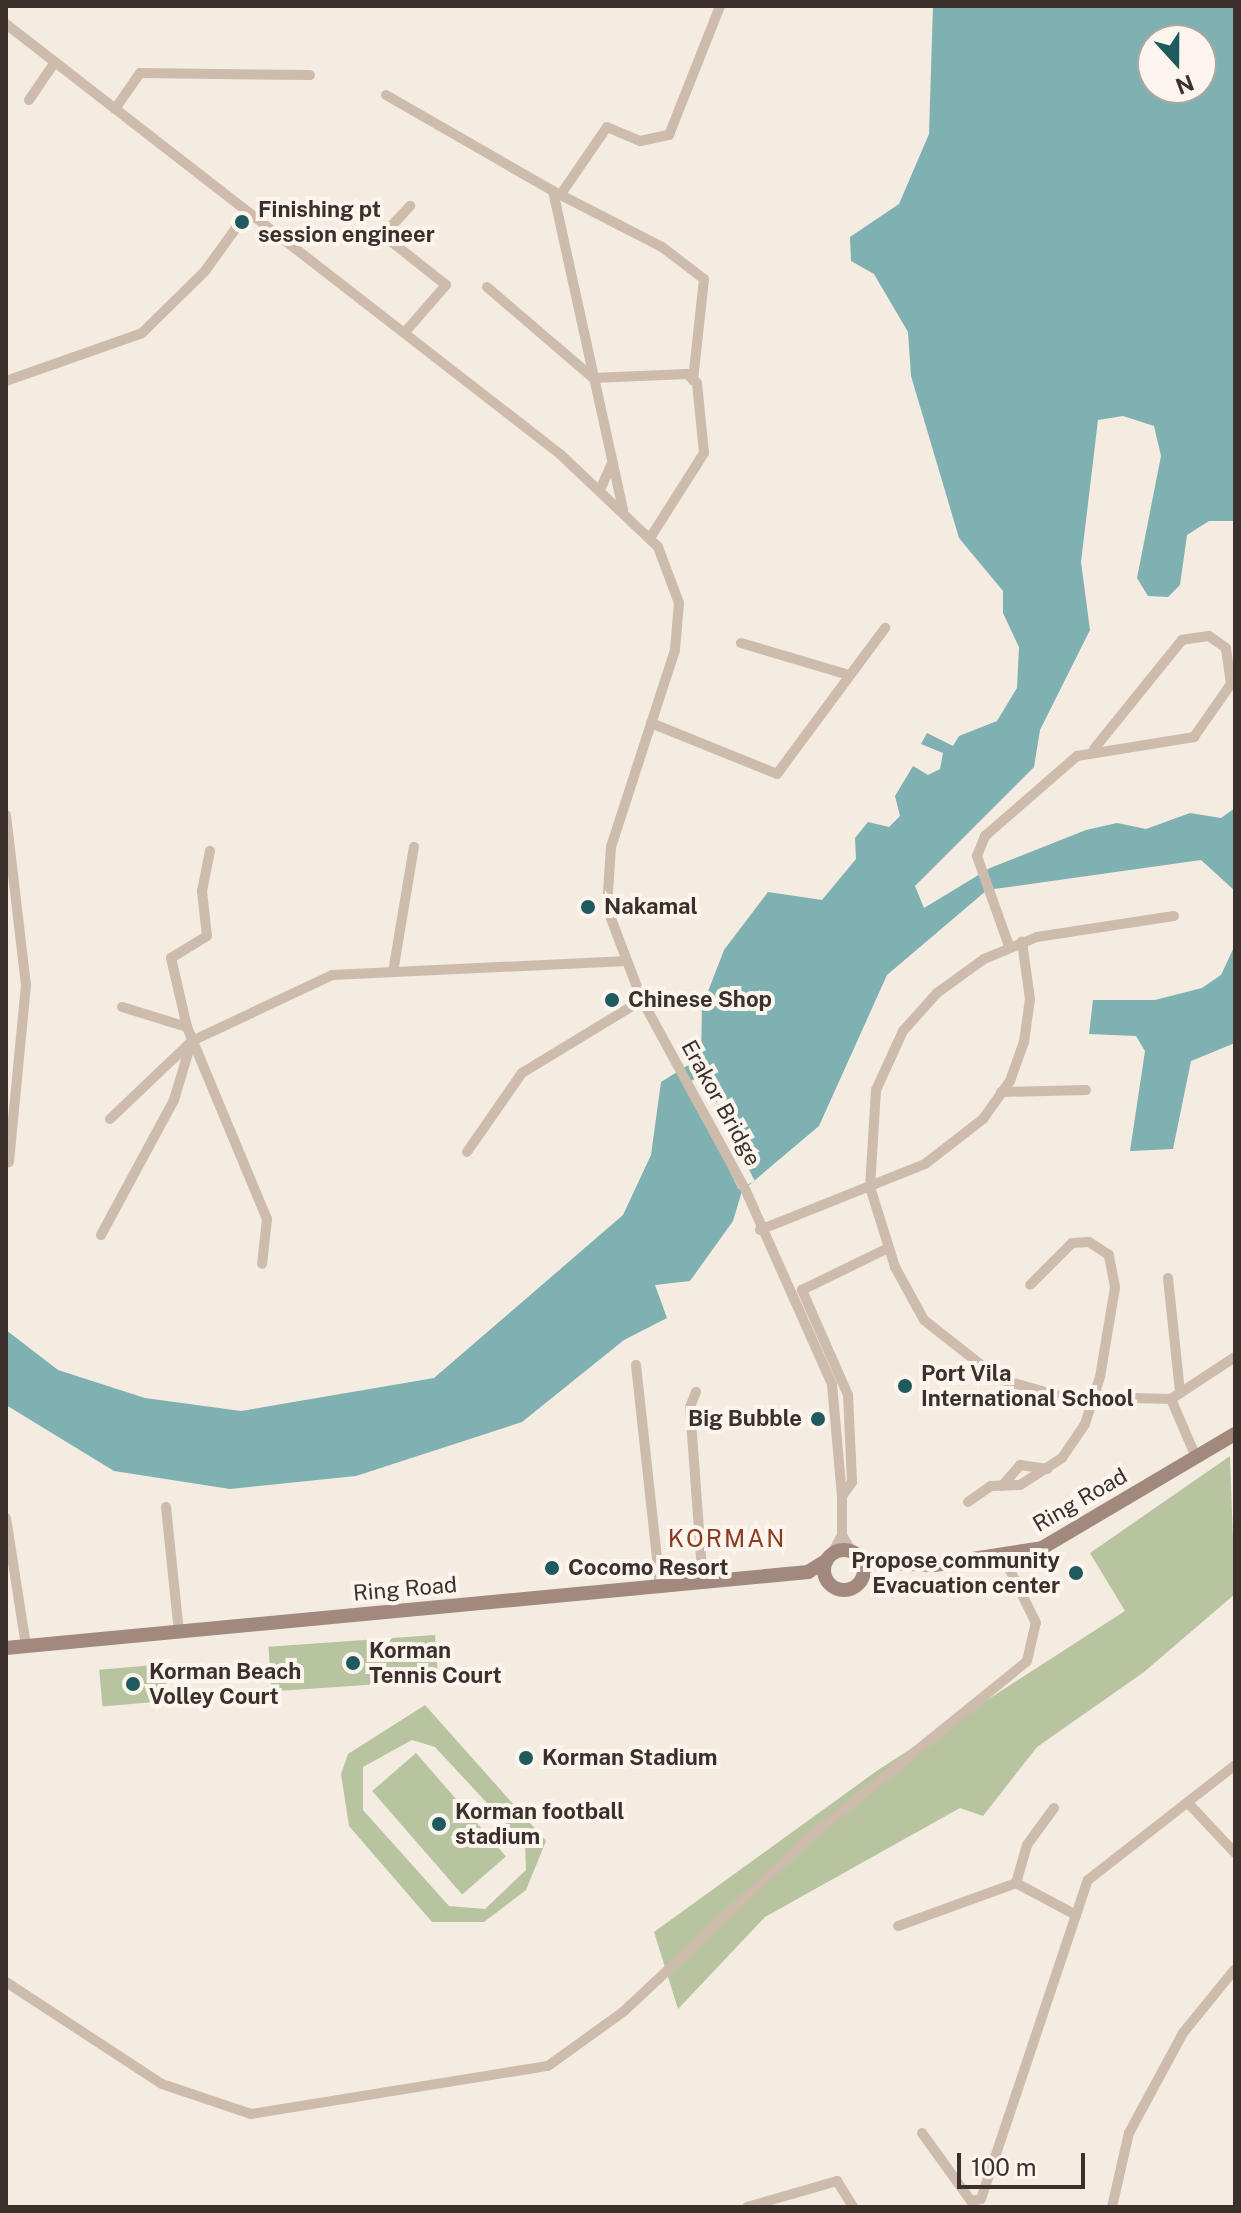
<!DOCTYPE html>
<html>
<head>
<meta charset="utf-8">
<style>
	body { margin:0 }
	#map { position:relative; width:1241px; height:2213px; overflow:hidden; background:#f4ebe1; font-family:"Public Sans",sans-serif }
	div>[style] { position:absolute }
	.green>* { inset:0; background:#b8c4a0; transform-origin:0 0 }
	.water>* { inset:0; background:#7fb0b2 }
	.pier>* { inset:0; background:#f4ebe1; transform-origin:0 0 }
	.street>* { height:10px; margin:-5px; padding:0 5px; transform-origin:5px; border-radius:5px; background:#cdbbac }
	.secondary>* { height:14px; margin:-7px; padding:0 7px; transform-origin:7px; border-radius:7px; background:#a18a7d }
	.secondary>.ring { margin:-7px; padding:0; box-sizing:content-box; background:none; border:14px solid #a18a7d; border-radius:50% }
	.dots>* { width:22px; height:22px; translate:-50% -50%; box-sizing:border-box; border:4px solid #fbf5ee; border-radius:50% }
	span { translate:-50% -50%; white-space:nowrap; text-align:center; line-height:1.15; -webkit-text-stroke:8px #fbf5ee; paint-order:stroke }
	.poi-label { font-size:22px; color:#3b302b; font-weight:700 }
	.left { translate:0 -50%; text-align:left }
	.right { translate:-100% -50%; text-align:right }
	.street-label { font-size:22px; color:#3b302b }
	.neighbourhood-label { font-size:24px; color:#8c3b22; letter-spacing:2px }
	.frame { position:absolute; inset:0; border:8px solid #3b302b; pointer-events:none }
	.north { position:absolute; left:1137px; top:24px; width:80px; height:80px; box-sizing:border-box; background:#fbf5ee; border:2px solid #aea6a0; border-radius:50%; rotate:159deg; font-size:22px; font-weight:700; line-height:32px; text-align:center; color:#3b302b }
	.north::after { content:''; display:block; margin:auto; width:28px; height:36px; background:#1f5a5e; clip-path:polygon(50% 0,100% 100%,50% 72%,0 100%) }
	.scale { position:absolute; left:957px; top:2153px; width:128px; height:36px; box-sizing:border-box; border:4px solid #3b302b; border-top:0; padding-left:10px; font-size:24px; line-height:28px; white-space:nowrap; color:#3b302b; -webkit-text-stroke:6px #fbf5ee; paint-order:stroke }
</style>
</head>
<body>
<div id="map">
	<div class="green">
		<i style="clip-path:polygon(1230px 1456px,1235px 1594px,1144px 1672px,1037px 1747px,983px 1816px,960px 1808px,765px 1917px,678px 2009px,654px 1932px,878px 1770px,1125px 1611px,1090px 1553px)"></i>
		<i style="left:435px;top:1635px;width:45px;height:167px;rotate:86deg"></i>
		<i style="left:165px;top:1664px;width:37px;height:66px;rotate:85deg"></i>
		<i style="clip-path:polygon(evenodd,425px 1705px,546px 1841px,526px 1890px,484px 1922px,432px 1922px,349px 1826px,341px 1774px,348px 1754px,425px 1705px,412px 1740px,435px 1747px,525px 1844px,526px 1870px,485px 1909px,449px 1906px,363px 1810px,363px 1767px,412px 1740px)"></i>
		<i style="left:416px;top:1753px;width:137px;height:58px;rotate:49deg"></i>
	</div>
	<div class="water">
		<i style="clip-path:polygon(evenodd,933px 6px,1235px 6px,1235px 521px,1209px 521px,1187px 535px,1180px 585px,1168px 597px,1148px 596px,1137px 578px,1161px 456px,1154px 426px,1123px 416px,1098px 420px,1081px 562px,1090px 630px,1040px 730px,1034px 767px,915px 886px,924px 908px,990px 868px,1086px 830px,1117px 823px,1146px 829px,1190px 813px,1221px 818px,1235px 808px,1235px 891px,1201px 860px,987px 890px,887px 975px,819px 1126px,742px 1191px,733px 1221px,690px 1281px,655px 1285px,667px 1318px,624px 1340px,522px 1422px,356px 1476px,230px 1489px,114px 1471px,6px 1405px,6px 1330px,58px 1370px,145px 1398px,241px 1411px,434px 1378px,623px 1215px,651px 1155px,661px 1082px,701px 1057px,702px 1007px,724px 950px,768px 892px,822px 900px,856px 859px,855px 838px,868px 822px,889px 827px,900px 816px,895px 796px,913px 766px,928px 775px,940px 769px,943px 753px,921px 744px,927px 733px,953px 746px,959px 736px,997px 721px,1017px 688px,1019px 647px,1003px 613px,1003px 591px,959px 538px,911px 376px,908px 332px,874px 274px,851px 261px,850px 237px,899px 204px,929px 134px,933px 6px,1153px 40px,1201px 40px,1201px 88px,1153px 88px,1153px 40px)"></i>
		<i style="clip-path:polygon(1235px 945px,1235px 1043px,1191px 1061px,1173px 1149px,1130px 1151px,1145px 1051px,1136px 1036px,1089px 1034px,1093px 1000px,1155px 1000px,1202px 988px,1221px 975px)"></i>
	</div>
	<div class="pier">
		<i style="left:703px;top:1075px;width:118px;height:18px;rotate:64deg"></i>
	</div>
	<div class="street">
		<i style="left:6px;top:24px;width:701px;rotate:37.82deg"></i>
		<i style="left:560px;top:454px;width:135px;rotate:43.5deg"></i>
		<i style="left:658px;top:547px;width:60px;rotate:69.4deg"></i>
		<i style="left:679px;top:603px;width:47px;rotate:94.9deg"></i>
		<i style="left:675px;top:650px;width:207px;rotate:108deg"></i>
		<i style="left:611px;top:847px;width:61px;rotate:93.8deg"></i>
		<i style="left:607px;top:908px;width:98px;rotate:69.2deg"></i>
		<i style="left:642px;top:1000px;width:217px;rotate:61.4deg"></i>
		<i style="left:746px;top:1191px;width:211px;rotate:66deg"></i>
		<i style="left:832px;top:1384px;width:112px;rotate:84.9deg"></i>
		<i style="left:842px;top:1496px;width:39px;rotate:90deg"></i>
		<i style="left:842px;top:1535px;width:21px;rotate:118deg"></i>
		<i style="left:386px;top:95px;width:193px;rotate:29.9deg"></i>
		<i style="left:553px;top:191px;width:327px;rotate:77.6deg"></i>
		<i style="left:29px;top:100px;width:46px;rotate:-55.6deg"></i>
		<i style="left:115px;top:109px;width:44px;rotate:-55.2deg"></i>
		<i style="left:140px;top:73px;width:170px;rotate:0.7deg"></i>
		<i style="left:557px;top:193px;width:118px;rotate:27.2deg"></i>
		<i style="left:662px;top:247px;width:53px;rotate:37.3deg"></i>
		<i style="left:704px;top:279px;width:102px;rotate:96.2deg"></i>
		<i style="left:561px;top:194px;width:81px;rotate:-55.5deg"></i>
		<i style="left:607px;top:127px;width:36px;rotate:23deg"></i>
		<i style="left:640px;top:141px;width:30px;rotate:-12deg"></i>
		<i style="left:669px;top:135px;width:139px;rotate:-68.4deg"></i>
		<i style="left:487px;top:287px;width:140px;rotate:40.6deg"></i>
		<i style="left:593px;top:378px;width:94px;rotate:-2.4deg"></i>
		<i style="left:687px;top:374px;width:13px;rotate:42deg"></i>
		<i style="left:697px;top:383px;width:70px;rotate:84.3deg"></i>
		<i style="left:704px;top:453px;width:101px;rotate:122.4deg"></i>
		<i style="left:406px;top:331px;width:61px;rotate:-49deg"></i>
		<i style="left:446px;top:285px;width:80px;rotate:-141.6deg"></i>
		<i style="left:383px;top:235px;width:40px;rotate:-47deg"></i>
		<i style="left:6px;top:381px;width:144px;rotate:-19.4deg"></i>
		<i style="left:142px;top:333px;width:88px;rotate:-44.5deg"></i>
		<i style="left:205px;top:271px;width:72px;rotate:-54.1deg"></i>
		<i style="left:600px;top:490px;width:30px;rotate:-66deg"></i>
		<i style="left:741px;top:643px;width:113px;rotate:16.5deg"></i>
		<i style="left:651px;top:723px;width:136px;rotate:22deg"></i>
		<i style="left:777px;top:774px;width:182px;rotate:-53.5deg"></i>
		<i style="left:6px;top:815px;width:171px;rotate:83.3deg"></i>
		<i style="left:26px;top:985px;width:178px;rotate:95.5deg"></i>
		<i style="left:210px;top:851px;width:41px;rotate:101.3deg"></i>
		<i style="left:202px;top:891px;width:45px;rotate:83.7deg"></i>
		<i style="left:207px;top:936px;width:42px;rotate:148.6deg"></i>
		<i style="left:171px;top:958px;width:71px;rotate:76.9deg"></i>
		<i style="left:187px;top:1027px;width:208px;rotate:67.4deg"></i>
		<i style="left:267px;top:1219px;width:45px;rotate:96.3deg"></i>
		<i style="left:1174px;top:916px;width:139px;rotate:171.3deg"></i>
		<i style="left:1037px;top:937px;width:57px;rotate:157.5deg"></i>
		<i style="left:984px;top:959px;width:58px;rotate:144.1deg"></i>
		<i style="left:937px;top:993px;width:51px;rotate:131.8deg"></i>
		<i style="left:903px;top:1031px;width:65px;rotate:114.6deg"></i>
		<i style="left:876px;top:1090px;width:97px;rotate:93.5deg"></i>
		<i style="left:870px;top:1187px;width:84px;rotate:72.6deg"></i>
		<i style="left:895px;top:1267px;width:60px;rotate:61.3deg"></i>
		<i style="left:924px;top:1320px;width:95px;rotate:38.2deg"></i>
		<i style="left:999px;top:1379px;width:62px;rotate:15.8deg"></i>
		<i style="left:1059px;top:1396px;width:112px;rotate:1.5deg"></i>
		<i style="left:1171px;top:1399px;width:77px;rotate:-33.3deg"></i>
		<i style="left:1009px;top:946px;width:96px;rotate:-109.6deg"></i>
		<i style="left:977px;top:856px;width:22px;rotate:-68deg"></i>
		<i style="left:985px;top:836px;width:122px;rotate:-41deg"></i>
		<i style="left:1077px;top:756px;width:119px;rotate:-9.2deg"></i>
		<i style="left:1194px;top:737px;width:65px;rotate:-55.1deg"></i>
		<i style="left:1231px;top:684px;width:36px;rotate:-98deg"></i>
		<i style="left:1226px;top:648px;width:21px;rotate:-145deg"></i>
		<i style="left:1209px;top:636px;width:27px;rotate:172deg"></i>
		<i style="left:1182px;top:640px;width:140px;rotate:128.9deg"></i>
		<i style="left:393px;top:972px;width:127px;rotate:-80.5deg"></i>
		<i style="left:122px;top:1007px;width:68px;rotate:17.1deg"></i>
		<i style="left:1001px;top:1092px;width:85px;rotate:-1.3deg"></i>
		<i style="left:110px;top:1119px;width:113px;rotate:-43.6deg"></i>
		<i style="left:192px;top:1041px;width:155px;rotate:-25.2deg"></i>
		<i style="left:332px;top:975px;width:295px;rotate:-2.7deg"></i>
		<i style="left:467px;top:1152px;width:96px;rotate:-55.2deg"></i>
		<i style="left:522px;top:1073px;width:140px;rotate:-31.3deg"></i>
		<i style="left:760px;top:1230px;width:178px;rotate:-21.8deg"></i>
		<i style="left:925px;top:1164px;width:73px;rotate:-37.8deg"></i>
		<i style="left:983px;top:1119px;width:47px;rotate:-54.6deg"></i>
		<i style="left:1010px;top:1081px;width:41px;rotate:-70.3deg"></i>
		<i style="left:1024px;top:1042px;width:43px;rotate:-82.1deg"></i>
		<i style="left:1030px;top:999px;width:58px;rotate:-98deg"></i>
		<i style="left:101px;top:1235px;width:153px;rotate:-61.6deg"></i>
		<i style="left:174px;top:1100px;width:59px;rotate:-73.4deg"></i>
		<i style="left:1168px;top:1278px;width:116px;rotate:84deg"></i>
		<i style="left:636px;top:1365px;width:223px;rotate:83.8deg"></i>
		<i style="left:696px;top:1392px;width:16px;rotate:112deg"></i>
		<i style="left:690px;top:1407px;width:176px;rotate:85.8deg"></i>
		<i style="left:1171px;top:1399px;width:63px;rotate:66.7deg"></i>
		<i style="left:1002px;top:1486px;width:28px;rotate:-49deg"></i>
		<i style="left:1020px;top:1465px;width:28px;rotate:8deg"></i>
		<i style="left:842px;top:1496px;width:17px;rotate:-54deg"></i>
		<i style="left:852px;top:1482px;width:87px;rotate:-92.6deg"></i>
		<i style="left:848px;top:1395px;width:115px;rotate:-113.7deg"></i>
		<i style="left:802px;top:1290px;width:96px;rotate:-26deg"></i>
		<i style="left:968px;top:1502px;width:28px;rotate:-35deg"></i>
		<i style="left:991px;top:1486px;width:29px;rotate:-2deg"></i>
		<i style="left:1020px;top:1485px;width:50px;rotate:-32.7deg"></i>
		<i style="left:1062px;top:1458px;width:41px;rotate:-55.9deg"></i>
		<i style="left:1085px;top:1424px;width:49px;rotate:-72.3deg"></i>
		<i style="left:1100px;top:1377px;width:91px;rotate:-80.5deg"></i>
		<i style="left:1115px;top:1287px;width:33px;rotate:-101deg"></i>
		<i style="left:1109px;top:1255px;width:24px;rotate:-147deg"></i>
		<i style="left:1089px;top:1242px;width:17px;rotate:177deg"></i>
		<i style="left:1072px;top:1243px;width:59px;rotate:135deg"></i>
		<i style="left:166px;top:1507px;width:127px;rotate:84.1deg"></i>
		<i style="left:6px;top:1518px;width:130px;rotate:81.1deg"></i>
		<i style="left:842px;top:1535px;width:20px;rotate:60deg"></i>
		<i style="left:1189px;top:1804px;width:67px;rotate:46.8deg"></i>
		<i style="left:1054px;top:1808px;width:46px;rotate:126.1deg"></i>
		<i style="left:1027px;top:1845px;width:40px;rotate:106deg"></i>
		<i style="left:1016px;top:1883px;width:68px;rotate:28.1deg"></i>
		<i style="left:898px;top:1926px;width:126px;rotate:-20deg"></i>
		<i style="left:6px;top:1982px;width:186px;rotate:33.2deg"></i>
		<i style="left:162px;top:2084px;width:94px;rotate:18.6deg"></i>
		<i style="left:251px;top:2114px;width:301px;rotate:-9.2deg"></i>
		<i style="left:548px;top:2066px;width:92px;rotate:-35.8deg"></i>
		<i style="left:623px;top:2012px;width:256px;rotate:-43.1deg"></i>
		<i style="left:810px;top:1837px;width:279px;rotate:-39deg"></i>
		<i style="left:1027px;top:1661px;width:39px;rotate:-77deg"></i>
		<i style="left:1036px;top:1623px;width:75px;rotate:-116.2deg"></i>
		<i style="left:922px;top:2133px;width:84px;rotate:54.2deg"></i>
		<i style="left:971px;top:2201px;width:10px;rotate:-11deg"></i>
		<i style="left:981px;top:2199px;width:336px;rotate:-71.5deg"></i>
		<i style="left:1088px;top:1880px;width:187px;rotate:-38deg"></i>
		<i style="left:747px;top:2207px;width:94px;rotate:-16.1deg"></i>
		<i style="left:837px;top:2181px;width:31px;rotate:58deg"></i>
		<i style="left:1112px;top:2207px;width:76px;rotate:-77.1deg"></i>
		<i style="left:1129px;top:2133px;width:114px;rotate:-61.6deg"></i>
		<i style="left:1183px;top:2033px;width:82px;rotate:-50.9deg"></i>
	</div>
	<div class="secondary">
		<i class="ring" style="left:824px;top:1550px;width:26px;height:26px"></i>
		<i style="left:862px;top:1562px;width:72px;rotate:2.4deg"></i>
		<i style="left:934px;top:1565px;width:109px;rotate:-8.9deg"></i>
		<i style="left:1042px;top:1548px;width:224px;rotate:-30.6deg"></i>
		<i style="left:6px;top:1648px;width:806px;rotate:-5.41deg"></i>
		<i style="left:808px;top:1572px;width:22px;rotate:-32deg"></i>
	</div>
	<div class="dots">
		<i style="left:242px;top:222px;background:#1f5a5e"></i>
		<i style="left:588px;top:907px;background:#1f5a5e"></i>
		<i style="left:612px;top:1000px;background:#1f5a5e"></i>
		<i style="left:905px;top:1386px;background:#1f5a5e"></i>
		<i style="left:818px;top:1419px;background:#1f5a5e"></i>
		<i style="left:552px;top:1568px;background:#1f5a5e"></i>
		<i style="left:1076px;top:1573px;background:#1f5a5e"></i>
		<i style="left:353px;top:1663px;background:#1f5a5e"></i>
		<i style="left:133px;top:1684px;background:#1f5a5e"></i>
		<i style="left:526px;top:1758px;background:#1f5a5e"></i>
		<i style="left:439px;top:1824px;background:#1f5a5e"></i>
	</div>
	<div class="poi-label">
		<span class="left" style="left:258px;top:222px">Finishing pt<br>session engineer</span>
		<span class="left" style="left:604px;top:907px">Nakamal</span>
		<span class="left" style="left:628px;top:1000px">Chinese Shop</span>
		<span class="left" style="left:921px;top:1386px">Port Vila<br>International School</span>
		<span class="right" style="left:802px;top:1419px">Big Bubble</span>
		<span class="right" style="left:1060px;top:1573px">Propose community<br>Evacuation center</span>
		<span class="left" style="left:568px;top:1568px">Cocomo Resort</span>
		<span class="left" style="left:369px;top:1663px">Korman<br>Tennis Court</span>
		<span class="left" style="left:149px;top:1684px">Korman Beach<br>Volley Court</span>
		<span class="left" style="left:542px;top:1758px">Korman Stadium</span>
		<span class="left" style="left:455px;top:1824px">Korman football<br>stadium</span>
	</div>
	<div class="street-label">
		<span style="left:721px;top:1103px;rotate:61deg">Erakor Bridge</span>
		<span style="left:1080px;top:1500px;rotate:-30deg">Ring Road</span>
		<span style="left:405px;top:1589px;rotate:-5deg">Ring Road</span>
	</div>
	<div class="neighbourhood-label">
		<span style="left:727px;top:1539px">KORMAN</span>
	</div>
	<div class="frame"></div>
	<div class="north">N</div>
	<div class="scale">100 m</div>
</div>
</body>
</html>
